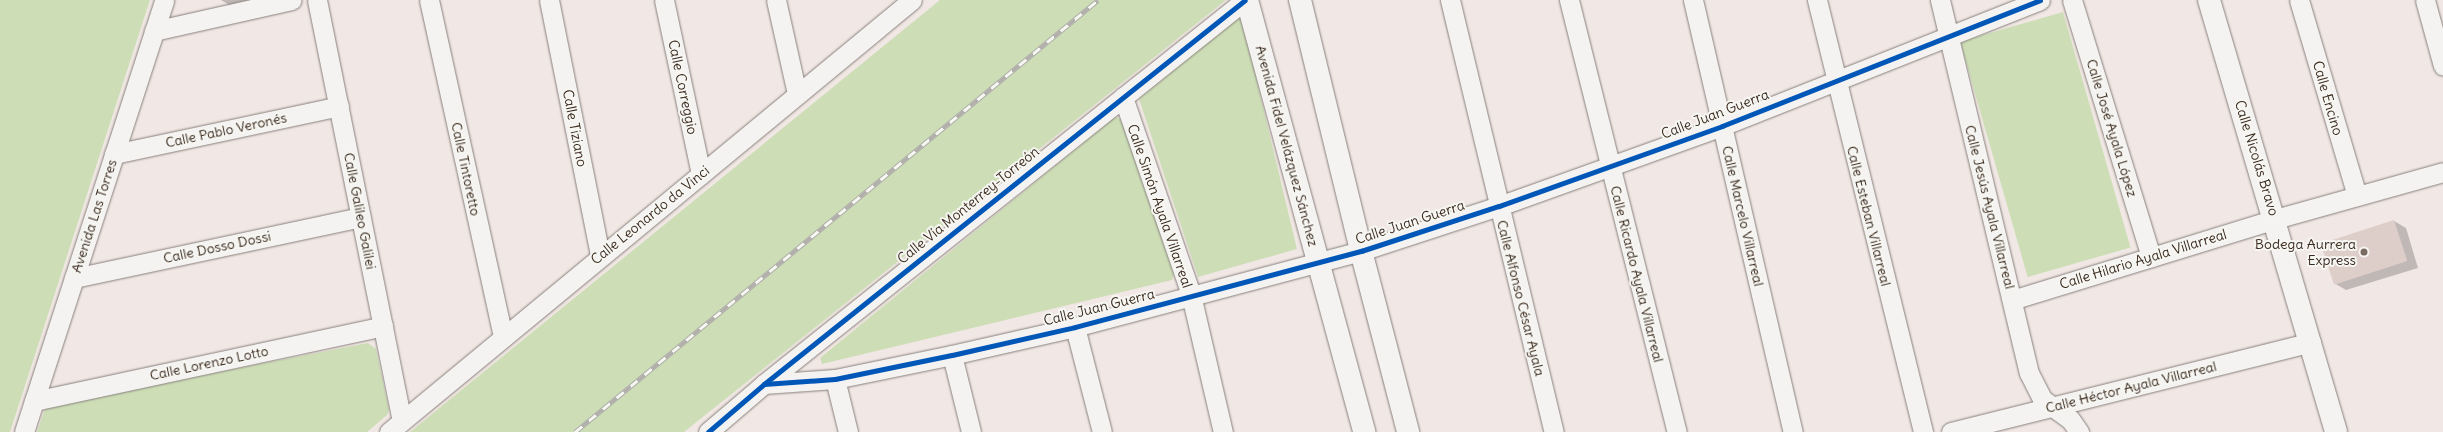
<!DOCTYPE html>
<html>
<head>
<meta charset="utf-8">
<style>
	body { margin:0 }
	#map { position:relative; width:2443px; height:432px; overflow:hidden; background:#f1e7e4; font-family:Delius,sans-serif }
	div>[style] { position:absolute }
	.green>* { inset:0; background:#cddeb7; transform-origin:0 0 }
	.shadow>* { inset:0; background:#0003 }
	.building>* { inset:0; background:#dececa; transform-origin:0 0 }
	.roads { filter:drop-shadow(0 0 1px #88807c) drop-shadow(0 0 1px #88807c) }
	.street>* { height:19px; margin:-9.5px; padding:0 9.5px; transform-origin:9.5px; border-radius:9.5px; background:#f4f3f1 }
	.secondary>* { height:22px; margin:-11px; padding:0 11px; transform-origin:11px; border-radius:11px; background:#f4f3f1 }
	.rail>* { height:4.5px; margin-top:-2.25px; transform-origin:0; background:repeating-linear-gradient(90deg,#f6f6f2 0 9px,#b1aeac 0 18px); box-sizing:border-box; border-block:1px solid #b1aeac }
	.cycleway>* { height:5px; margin:-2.5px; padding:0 2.5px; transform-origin:2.5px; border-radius:2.5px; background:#0057b8 }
	.dots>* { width:11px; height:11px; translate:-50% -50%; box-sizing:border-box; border:2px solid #f6f6f2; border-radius:50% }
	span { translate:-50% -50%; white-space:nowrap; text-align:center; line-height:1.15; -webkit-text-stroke:4px #f6f6f2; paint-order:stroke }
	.street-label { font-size:14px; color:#3b2a1e }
	.poi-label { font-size:14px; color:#3b2a1e }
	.right { translate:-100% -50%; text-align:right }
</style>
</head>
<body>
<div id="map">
	<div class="green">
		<i style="clip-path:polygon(0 0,150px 0,10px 432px,0 432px)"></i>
		<i style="clip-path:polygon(940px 0,1226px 0,684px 432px,410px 432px)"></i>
		<i style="left:2063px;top:12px;width:245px;height:107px;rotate:74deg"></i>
		<i style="clip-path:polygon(1241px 15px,1297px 249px,1198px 277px,1139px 99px)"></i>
		<i style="clip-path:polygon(1115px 117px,1123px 120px,1174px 274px,1172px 280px,822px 364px,820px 358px)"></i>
		<i style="clip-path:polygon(368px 343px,376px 349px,389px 410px,387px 415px,367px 432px,37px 432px,45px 409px,53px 404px)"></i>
	</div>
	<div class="shadow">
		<i style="clip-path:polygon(221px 0,259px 0,231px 6px)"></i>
		<i style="clip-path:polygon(2394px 221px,2406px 228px,2418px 268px,2346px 290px,2334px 283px)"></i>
	</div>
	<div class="building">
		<i style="left:2394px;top:220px;width:43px;height:77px;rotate:72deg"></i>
	</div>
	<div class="roads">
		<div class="street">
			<i style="left:317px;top:0;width:429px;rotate:78.6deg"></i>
			<i style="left:429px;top:0;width:345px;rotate:77.6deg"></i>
			<i style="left:549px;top:0;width:261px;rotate:78.7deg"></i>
			<i style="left:664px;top:0;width:178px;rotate:78deg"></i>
			<i style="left:776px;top:0;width:96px;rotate:77.4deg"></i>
			<i style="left:1450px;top:0;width:444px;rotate:76.5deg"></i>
			<i style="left:1569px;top:0;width:445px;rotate:76deg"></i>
			<i style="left:1693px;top:0;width:443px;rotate:77deg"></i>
			<i style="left:1817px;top:0;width:445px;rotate:76.2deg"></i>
			<i style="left:1940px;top:0;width:383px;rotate:76.6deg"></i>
			<i style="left:2029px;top:373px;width:29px;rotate:63deg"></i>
			<i style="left:2042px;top:399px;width:34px;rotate:36deg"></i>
			<i style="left:2070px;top:419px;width:16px;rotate:55deg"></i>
			<i style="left:2072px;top:0;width:269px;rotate:72.9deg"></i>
			<i style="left:2299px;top:0;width:204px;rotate:73.5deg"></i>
			<i style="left:2425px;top:0;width:68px;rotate:74.7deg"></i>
			<i style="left:154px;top:31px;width:141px;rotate:-12.7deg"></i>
			<i style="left:1123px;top:97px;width:209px;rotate:71deg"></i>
			<i style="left:1191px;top:295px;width:141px;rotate:76.9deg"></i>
			<i style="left:114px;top:154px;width:230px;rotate:-12deg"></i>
			<i style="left:74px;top:278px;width:293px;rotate:-12deg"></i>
			<i style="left:2012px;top:300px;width:275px;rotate:-17.1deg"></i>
			<i style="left:2275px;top:219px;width:174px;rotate:-15.6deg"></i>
			<i style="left:1075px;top:327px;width:108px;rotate:75.6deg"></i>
			<i style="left:952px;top:355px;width:79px;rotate:76.1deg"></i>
			<i style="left:835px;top:379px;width:55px;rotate:76.2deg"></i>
			<i style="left:764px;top:384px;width:71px;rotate:-4deg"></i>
			<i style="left:835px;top:379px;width:119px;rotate:-11.6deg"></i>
			<i style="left:952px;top:355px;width:126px;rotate:-12.8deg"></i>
			<i style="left:1075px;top:327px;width:296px;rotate:-14.9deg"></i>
			<i style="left:1361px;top:251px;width:145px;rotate:-18.1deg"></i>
			<i style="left:1499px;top:206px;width:237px;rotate:-19.7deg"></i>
			<i style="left:1722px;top:126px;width:342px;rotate:-21.6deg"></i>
			<i style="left:34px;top:401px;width:357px;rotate:-12.1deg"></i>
			<i style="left:24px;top:432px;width:454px;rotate:-72deg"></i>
			<i style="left:389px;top:432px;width:678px;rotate:-39.56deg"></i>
			<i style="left:708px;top:432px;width:74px;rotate:-40.6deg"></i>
			<i style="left:764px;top:384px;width:615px;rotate:-38.6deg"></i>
			<i style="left:1951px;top:432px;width:371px;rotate:-14deg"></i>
		</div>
		<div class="secondary">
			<i style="left:1247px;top:0;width:448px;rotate:74.8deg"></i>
			<i style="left:1300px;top:0;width:258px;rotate:76.3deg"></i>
			<i style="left:1361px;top:251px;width:187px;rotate:75.4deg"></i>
			<i style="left:2209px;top:0;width:450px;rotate:73.6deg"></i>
		</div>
	</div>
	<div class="rail">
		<i style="left:575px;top:432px;width:678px;rotate:-39.56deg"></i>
	</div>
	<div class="cycleway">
		<i style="left:764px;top:384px;width:71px;rotate:-4deg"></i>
		<i style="left:835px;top:379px;width:119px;rotate:-11.6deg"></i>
		<i style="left:952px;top:355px;width:126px;rotate:-12.8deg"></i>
		<i style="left:1075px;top:327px;width:296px;rotate:-14.9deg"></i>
		<i style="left:1361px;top:251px;width:145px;rotate:-18.1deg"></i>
		<i style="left:1499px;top:206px;width:237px;rotate:-19.7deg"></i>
		<i style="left:1722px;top:126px;width:342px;rotate:-21.6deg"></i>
		<i style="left:708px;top:432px;width:74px;rotate:-40.6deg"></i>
		<i style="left:764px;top:384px;width:615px;rotate:-38.6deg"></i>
	</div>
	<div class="dots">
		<i style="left:2364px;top:252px;background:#7b6c63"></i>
	</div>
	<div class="street-label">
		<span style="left:683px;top:87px;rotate:78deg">Calle Correggio</span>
		<span style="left:2328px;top:98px;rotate:74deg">Calle Encino</span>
		<span style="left:1715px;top:114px;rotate:-21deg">Calle Juan Guerra</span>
		<span style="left:575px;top:128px;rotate:79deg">Calle Tiziano</span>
		<span style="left:2112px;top:128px;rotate:73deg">Calle José Ayala López</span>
		<span style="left:226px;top:130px;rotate:-12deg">Calle Pablo Veronés</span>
		<span style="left:1287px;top:146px;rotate:75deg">Avenida Fidel Velázquez Sánchez</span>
		<span style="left:2257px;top:158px;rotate:73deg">Calle Nicolás Bravo</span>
		<span style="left:466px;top:169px;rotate:78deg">Calle Tintoretto</span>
		<span style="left:968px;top:205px;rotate:-39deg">Calle Vía Monterrey-Torreón</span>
		<span style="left:1160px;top:206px;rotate:71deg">Calle Simón Ayala Villarreal</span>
		<span style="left:1990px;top:207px;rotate:76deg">Calle Jesús Ayala Villarreal</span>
		<span style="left:360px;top:211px;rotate:79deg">Calle Galileo Galilei</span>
		<span style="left:650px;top:215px;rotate:-39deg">Calle Leonardo da Vinci</span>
		<span style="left:94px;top:216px;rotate:-72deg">Avenida Las Torres</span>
		<span style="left:1743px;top:216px;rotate:77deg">Calle Marcelo Villarreal</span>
		<span style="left:1869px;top:216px;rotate:76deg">Calle Esteban Villarreal</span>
		<span style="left:1410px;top:222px;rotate:-18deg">Calle Juan Guerra</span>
		<span style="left:217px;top:247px;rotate:-12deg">Calle Dosso Dossi</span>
		<span style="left:2143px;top:259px;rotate:-17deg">Calle Hilario Ayala Villarreal</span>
		<span style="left:1637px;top:274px;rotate:76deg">Calle Ricardo Ayala Villarreal</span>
		<span style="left:1521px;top:298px;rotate:76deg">Calle Alfonso César Ayala</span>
		<span style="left:1099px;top:307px;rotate:-14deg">Calle Juan Guerra</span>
		<span style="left:209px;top:363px;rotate:-12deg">Calle Lorenzo Lotto</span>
		<span style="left:2131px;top:387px;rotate:-14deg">Calle Héctor Ayala Villarreal</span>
	</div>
	<div class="poi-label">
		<span class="right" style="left:2356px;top:252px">Bodega Aurrera<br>Express</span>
	</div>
</div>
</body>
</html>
